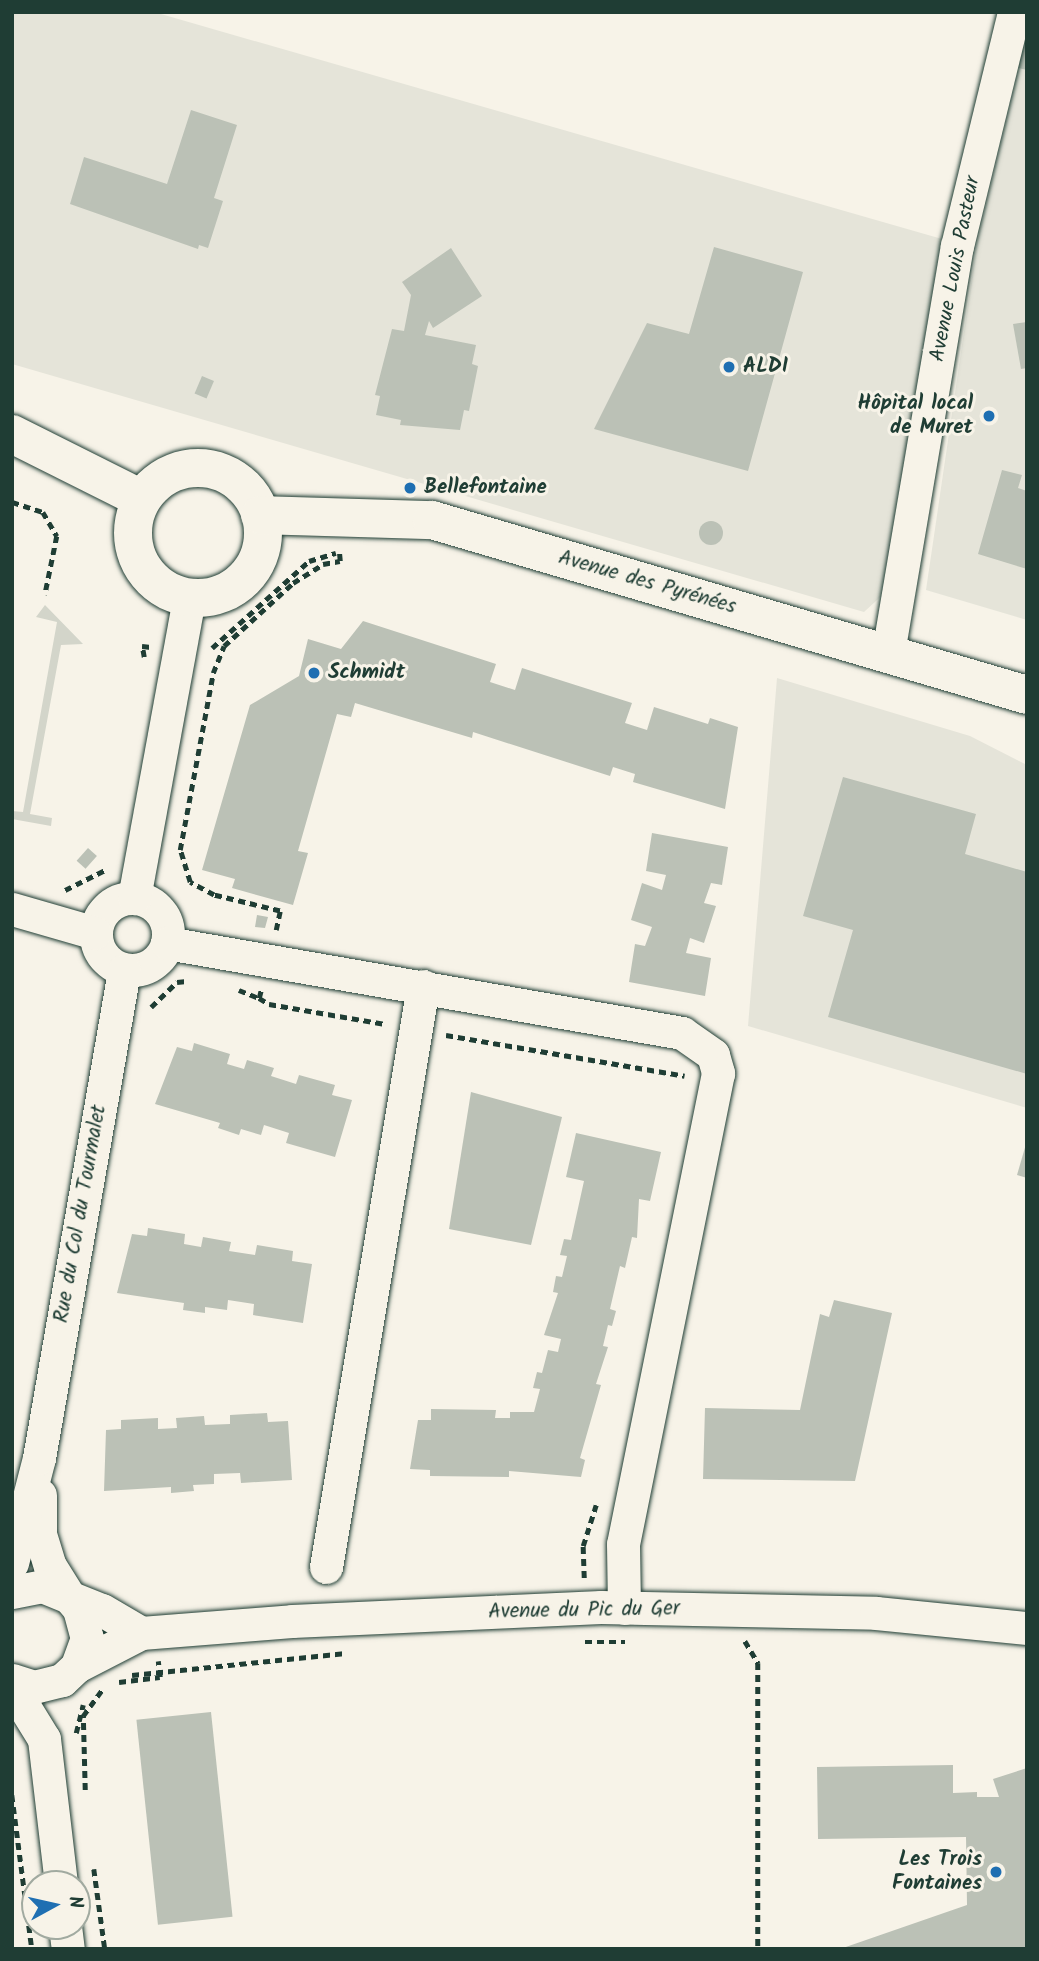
<!DOCTYPE html>
<html>
<head>
<meta charset="utf-8">
<style>
	body { margin:0 }
	#map { position:relative; width:1039px; height:1961px; overflow:hidden; background:#f7f3e8; font-family:Kalam,sans-serif }
	div>[style] { position:absolute }
	.built>* { inset:0; background:#e5e4d9 }
	.green>* { inset:0; background:#d3d5ca }
	.building>* { inset:0; background:#bbc1b6; transform-origin:0 0 }
	.round { border-radius:50% }
	.path>* { height:4.5px; margin-top:-2.25px; transform-origin:0; background:repeating-linear-gradient(90deg,#1f3d34 0 7px,transparent 0 12px) }
	.roads { filter:drop-shadow(0 0 2px #1f3d34) drop-shadow(0 0 2px #1f3d34) }
	.street>* { height:33px; margin:-16.5px; padding:0 16.5px; transform-origin:16.5px; border-radius:16.5px; background:#f7f3e8 }
	.street>.ring { margin:-16.5px; padding:0; box-sizing:content-box; background:none; border:33px solid #f7f3e8; border-radius:50% }
	.secondary>* { height:38px; margin:-19px; padding:0 19px; transform-origin:19px; border-radius:19px; background:#f7f3e8 }
	.secondary>.ring { margin:-19px; padding:0; box-sizing:content-box; background:none; border:38px solid #f7f3e8; border-radius:50% }
	.dots>* { width:19px; height:19px; translate:-50% -50%; box-sizing:border-box; border:4px solid #f7f3e8; border-radius:50% }
	span { translate:-50% -50%; white-space:nowrap; text-align:center; line-height:1.15; -webkit-text-stroke:6px #f7f3e8; paint-order:stroke }
	.street-label { font-size:21px; color:#1f3d34 }
	.poi-label { font-size:21px; color:#1f3d34; font-weight:700 }
	.left { translate:0 -50%; text-align:left }
	.right { translate:-100% -50%; text-align:right }
	.frame { position:absolute; inset:0; border:14px solid #1f3d34; pointer-events:none }
	.north { position:absolute; left:21px; top:1870px; width:70px; height:70px; box-sizing:border-box; background:#f7f3e8; border:2px solid #a1aaa0; border-radius:50%; rotate:82deg; font-size:19px; font-weight:700; line-height:28px; text-align:center; color:#1f3d34 }
	.north::after { content:''; display:block; margin:auto; width:24px; height:32px; background:#1f6fb2; clip-path:polygon(50% 0,100% 100%,50% 72%,0 100%) }
</style>
</head>
<body>
<div id="map">
	<div class="built">
		<i style="clip-path:polygon(12px 12px,154px 12px,942px 239px,888px 590px,864px 612px,12px 364px)"></i>
		<i style="clip-path:polygon(1027px 34px,1027px 620px,926px 590px,977px 243px)"></i>
		<i style="clip-path:polygon(777px 678px,970px 736px,1027px 765px,1027px 1108px,748px 1026px)"></i>
	</div>
	<div class="green">
		<i style="clip-path:polygon(45px 605px,83px 644px,61px 645px,30px 814px,52px 818px,51px 826px,12px 819px,12px 811px,23px 812px,57px 622px,36px 617px)"></i>
	</div>
	<div class="building">
		<i style="clip-path:polygon(1027px 20px,1027px 70px,1014px 67px)"></i>
		<i style="clip-path:polygon(191px 110px,237px 125px,214px 198px,223px 201px,208px 248px,199px 245px,198px 249px,70px 204px,84px 157px,167px 184px)"></i>
		<i style="clip-path:polygon(714px 247px,803px 272px,748px 471px,594px 429px,647px 323px,689px 334px)"></i>
		<i style="clip-path:polygon(451px 248px,482px 296px,433px 328px,429px 321px,425px 335px,476px 345px,472px 364px,478px 366px,469px 411px,464px 410px,460px 430px,400px 425px,401px 420px,376px 415px,380px 396px,375px 395px,392px 329px,404px 331px,411px 295px,402px 282px)"></i>
		<i style="clip-path:polygon(1027px 322px,1027px 368px,1021px 369px,1013px 324px)"></i>
		<i style="left:202px;top:376px;width:13px;height:19px;rotate:23deg"></i>
		<i style="clip-path:polygon(1002px 470px,1022px 475px,1018px 488px,1027px 491px,1027px 569px,978px 554px)"></i>
		<i class="round" style="left:699px;top:521px;width:24px;height:24px"></i>
		<i style="clip-path:polygon(363px 621px,496px 664px,490px 682px,515px 690px,522px 668px,632px 703px,625px 723px,647px 730px,654px 707px,708px 724px,710px 718px,738px 727px,725px 809px,633px 782px,635px 774px,613px 767px,610px 776px,473px 732px,472px 738px,355px 703px,351px 717px,337px 714px,298px 851px,308px 853px,293px 905px,232px 888px,235px 879px,202px 870px,250px 705px,299px 676px,308px 639px,341px 649px)"></i>
		<i style="clip-path:polygon(843px 777px,976px 814px,965px 854px,1027px 872px,1027px 1074px,828px 1017px,853px 930px,803px 916px)"></i>
		<i style="clip-path:polygon(652px 833px,728px 847px,722px 885px,711px 883px,704px 903px,716px 906px,704px 943px,690px 938px,686px 953px,711px 958px,705px 996px,629px 982px,635px 944px,645px 946px,652px 927px,631px 920px,642px 883px,662px 890px,666px 875px,646px 871px)"></i>
		<i style="left:88px;top:848px;width:12px;height:17px;rotate:42deg"></i>
		<i style="clip-path:polygon(257px 915px,268px 917px,265px 928px,255px 927px)"></i>
		<i style="clip-path:polygon(194px 1043px,230px 1054px,227px 1064px,244px 1069px,247px 1060px,274px 1068px,271px 1076px,296px 1084px,299px 1075px,335px 1085px,332px 1095px,352px 1100px,335px 1157px,286px 1143px,289px 1133px,264px 1125px,261px 1135px,241px 1129px,239px 1135px,218px 1128px,220px 1123px,155px 1104px,177px 1047px,192px 1051px)"></i>
		<i style="clip-path:polygon(471px 1092px,562px 1117px,531px 1245px,449px 1229px)"></i>
		<i style="clip-path:polygon(576px 1133px,661px 1152px,650px 1201px,639px 1199px,637px 1238px,632px 1237px,625px 1268px,620px 1266px,610px 1309px,616px 1311px,612px 1326px,608px 1325px,603px 1346px,608px 1347px,596px 1384px,601px 1385px,580px 1458px,585px 1460px,581px 1477px,509px 1471px,509px 1477px,430px 1476px,430px 1470px,410px 1469px,418px 1420px,431px 1420px,431px 1409px,496px 1410px,495px 1418px,510px 1418px,510px 1412px,534px 1412px,540px 1389px,533px 1388px,537px 1372px,542px 1373px,548px 1350px,558px 1352px,561px 1339px,544px 1335px,558px 1293px,553px 1292px,556px 1276px,562px 1277px,567px 1256px,560px 1255px,564px 1239px,571px 1240px,584px 1181px,566px 1177px)"></i>
		<i style="clip-path:polygon(1026px 1144px,1027px 1144px,1027px 1178px,1017px 1175px)"></i>
		<i style="clip-path:polygon(148px 1228px,185px 1234px,184px 1244px,201px 1247px,203px 1237px,231px 1242px,229px 1251px,255px 1255px,257px 1245px,293px 1251px,292px 1261px,312px 1264px,303px 1323px,253px 1315px,254px 1304px,228px 1300px,227px 1310px,205px 1307px,205px 1313px,183px 1310px,184px 1303px,117px 1293px,132px 1234px,147px 1236px)"></i>
		<i style="clip-path:polygon(834px 1300px,892px 1313px,855px 1481px,703px 1479px,705px 1408px,800px 1410px,820px 1314px,829px 1317px)"></i>
		<i style="clip-path:polygon(267px 1413px,268px 1422px,288px 1421px,292px 1480px,241px 1483px,240px 1473px,214px 1474px,214px 1484px,193px 1485px,194px 1491px,171px 1493px,171px 1487px,104px 1491px,106px 1430px,121px 1429px,121px 1420px,158px 1418px,158px 1429px,177px 1428px,176px 1418px,204px 1416px,205px 1425px,230px 1424px,230px 1415px)"></i>
		<i style="left:211px;top:1712px;width:206px;height:75px;rotate:84deg"></i>
		<i style="clip-path:polygon(953px 1765px,953px 1793px,977px 1792px,977px 1797px,999px 1797px,993px 1779px,1027px 1768px,1027px 1949px,840px 1949px,967px 1905px,966px 1837px,818px 1839px,817px 1767px)"></i>
	</div>
	<div class="path">
		<i style="left:12px;top:502px;width:33px;rotate:18deg"></i>
		<i style="left:43px;top:512px;width:28px;rotate:60deg"></i>
		<i style="left:57px;top:536px;width:60px;rotate:101.5deg"></i>
		<i style="left:212px;top:648px;width:130px;rotate:-41.9deg"></i>
		<i style="left:309px;top:561px;width:28px;rotate:-17deg"></i>
		<i style="left:144px;top:657px;width:11px;rotate:-100deg"></i>
		<i style="left:142px;top:646px;width:9px;rotate:6deg"></i>
		<i style="left:65px;top:890px;width:47px;rotate:-26.6deg"></i>
		<i style="left:276px;top:930px;width:19px;rotate:-78deg"></i>
		<i style="left:280px;top:911px;width:68px;rotate:-166.4deg"></i>
		<i style="left:214px;top:895px;width:27px;rotate:-152deg"></i>
		<i style="left:190px;top:882px;width:34px;rotate:-107deg"></i>
		<i style="left:180px;top:850px;width:180px;rotate:-79.4deg"></i>
		<i style="left:213px;top:673px;width:29px;rotate:-68deg"></i>
		<i style="left:224px;top:646px;width:93px;rotate:-42.4deg"></i>
		<i style="left:293px;top:583px;width:36px;rotate:-32deg"></i>
		<i style="left:323px;top:564px;width:17px;rotate:-10deg"></i>
		<i style="left:340px;top:561px;width:11px;rotate:-95deg"></i>
		<i style="left:239px;top:990px;width:22px;rotate:22deg"></i>
		<i style="left:259px;top:998px;width:8px;rotate:-76deg"></i>
		<i style="left:259px;top:998px;width:12px;rotate:31deg"></i>
		<i style="left:269px;top:1004px;width:118px;rotate:9.8deg"></i>
		<i style="left:151px;top:1007px;width:36px;rotate:-44deg"></i>
		<i style="left:177px;top:982px;width:10px;rotate:-6deg"></i>
		<i style="left:446px;top:1035px;width:242px;rotate:9.7deg"></i>
		<i style="left:584px;top:1578px;width:32px;rotate:-92deg"></i>
		<i style="left:583px;top:1546px;width:43px;rotate:-72.4deg"></i>
		<i style="left:745px;top:1641px;width:26px;rotate:59deg"></i>
		<i style="left:758px;top:1663px;width:286px;rotate:90deg"></i>
		<i style="left:585px;top:1642px;width:40px"></i>
		<i style="left:132px;top:1675px;width:215px;rotate:-5.9deg"></i>
		<i style="left:119px;top:1682px;width:41px;rotate:-7deg"></i>
		<i style="left:160px;top:1677px;width:16px;rotate:-97deg"></i>
		<i style="left:76px;top:1733px;width:29px;rotate:-76deg"></i>
		<i style="left:85px;top:1790px;width:74px;rotate:-91.5deg"></i>
		<i style="left:83px;top:1716px;width:32px;rotate:-54deg"></i>
		<i style="left:12px;top:1795px;width:155px;rotate:82.6deg"></i>
		<i style="left:94px;top:1869px;width:81px;rotate:82.2deg"></i>
	</div>
	<div class="roads">
		<div class="street">
			<i style="left:888px;top:653px;width:413px;rotate:-80.4deg"></i>
			<i style="left:957px;top:246px;width:241px;rotate:-76.3deg"></i>
			<i class="ring" style="left:96px;top:898px;width:39px;height:39px"></i>
			<i style="left:134px;top:898px;width:306px;rotate:-79.6deg"></i>
			<i style="left:12px;top:909px;width:86px;rotate:16.1deg"></i>
			<i style="left:167px;top:943px;width:523px;rotate:9.91deg"></i>
			<i style="left:682px;top:1033px;width:38px;rotate:35deg"></i>
			<i style="left:713px;top:1055px;width:19px;rotate:74deg"></i>
			<i style="left:718px;top:1073px;width:480px;rotate:101.4deg"></i>
			<i style="left:623px;top:1544px;width:64px;rotate:89.1deg"></i>
			<i style="left:40px;top:1495px;width:39px;rotate:90deg"></i>
			<i style="left:40px;top:1534px;width:34px;rotate:73deg"></i>
			<i style="left:50px;top:1566px;width:36px;rotate:58deg"></i>
			<i style="left:69px;top:1597px;width:35px;rotate:22deg"></i>
			<i style="left:102px;top:1610px;width:45px;rotate:30.5deg"></i>
			<i style="left:12px;top:1563px;width:108px;rotate:-75.6deg"></i>
			<i style="left:39px;top:1458px;width:495px;rotate:-80.1deg"></i>
			<i style="left:326px;top:1567px;width:589px;rotate:-80.52deg"></i>
			<i style="left:12px;top:1592px;width:31px;rotate:-11deg"></i>
			<i style="left:42px;top:1586px;width:29px;rotate:22deg"></i>
			<i style="left:69px;top:1597px;width:16px;rotate:50deg"></i>
			<i style="left:79px;top:1609px;width:30px;rotate:75deg"></i>
			<i style="left:87px;top:1638px;width:30px;rotate:110deg"></i>
			<i style="left:77px;top:1666px;width:21px;rotate:137deg"></i>
			<i style="left:62px;top:1680px;width:29px;rotate:166deg"></i>
			<i style="left:34px;top:1687px;width:23px;rotate:-162deg"></i>
			<i style="left:77px;top:1666px;width:72px;rotate:-27.3deg"></i>
			<i style="left:141px;top:1633px;width:151px;rotate:-4.5deg"></i>
			<i style="left:292px;top:1621px;width:309px;rotate:-2.6deg"></i>
			<i style="left:601px;top:1607px;width:275px;rotate:1.2deg"></i>
			<i style="left:876px;top:1613px;width:152px;rotate:5.7deg"></i>
			<i style="left:12px;top:1687px;width:61px;rotate:58.4deg"></i>
			<i style="left:44px;top:1739px;width:146px;rotate:83.3deg"></i>
			<i style="left:65px;top:1926px;width:23px;rotate:83deg"></i>
		</div>
		<div class="secondary">
			<i style="left:12px;top:434px;width:145px;rotate:26.6deg"></i>
			<i class="ring" style="left:133px;top:468px;width:92px;height:92px"></i>
			<i style="left:260px;top:515px;width:172px;rotate:1.7deg"></i>
			<i style="left:432px;top:520px;width:620px;rotate:16.39deg"></i>
		</div>
	</div>
	<div class="dots">
		<i style="left:729px;top:367px;background:#1f6fb2"></i>
		<i style="left:989px;top:416px;background:#1f6fb2"></i>
		<i style="left:410px;top:488px;background:#1f6fb2"></i>
		<i style="left:314px;top:673px;background:#1f6fb2"></i>
		<i style="left:996px;top:1872px;background:#1f6fb2"></i>
	</div>
	<div class="street-label">
		<span style="left:956px;top:269px;rotate:-79deg">Avenue Louis Pasteur</span>
		<span style="left:647px;top:583px;rotate:16deg">Avenue des Pyrénées</span>
		<span style="left:81px;top:1214px;rotate:-80deg">Rue du Col du Tourmalet</span>
		<span style="left:584px;top:1611px;rotate:-1deg">Avenue du Pic du Ger</span>
	</div>
	<div class="poi-label">
		<span class="left" style="left:743px;top:367px">ALDI</span>
		<span class="right" style="left:973px;top:416px">Hôpital local<br>de Muret</span>
		<span class="left" style="left:424px;top:488px">Bellefontaine</span>
		<span class="left" style="left:328px;top:673px">Schmidt</span>
		<span class="right" style="left:982px;top:1872px">Les Trois<br>Fontaines</span>
	</div>
	<div class="frame"></div>
	<div class="north">N</div>
</div>
</body>
</html>
